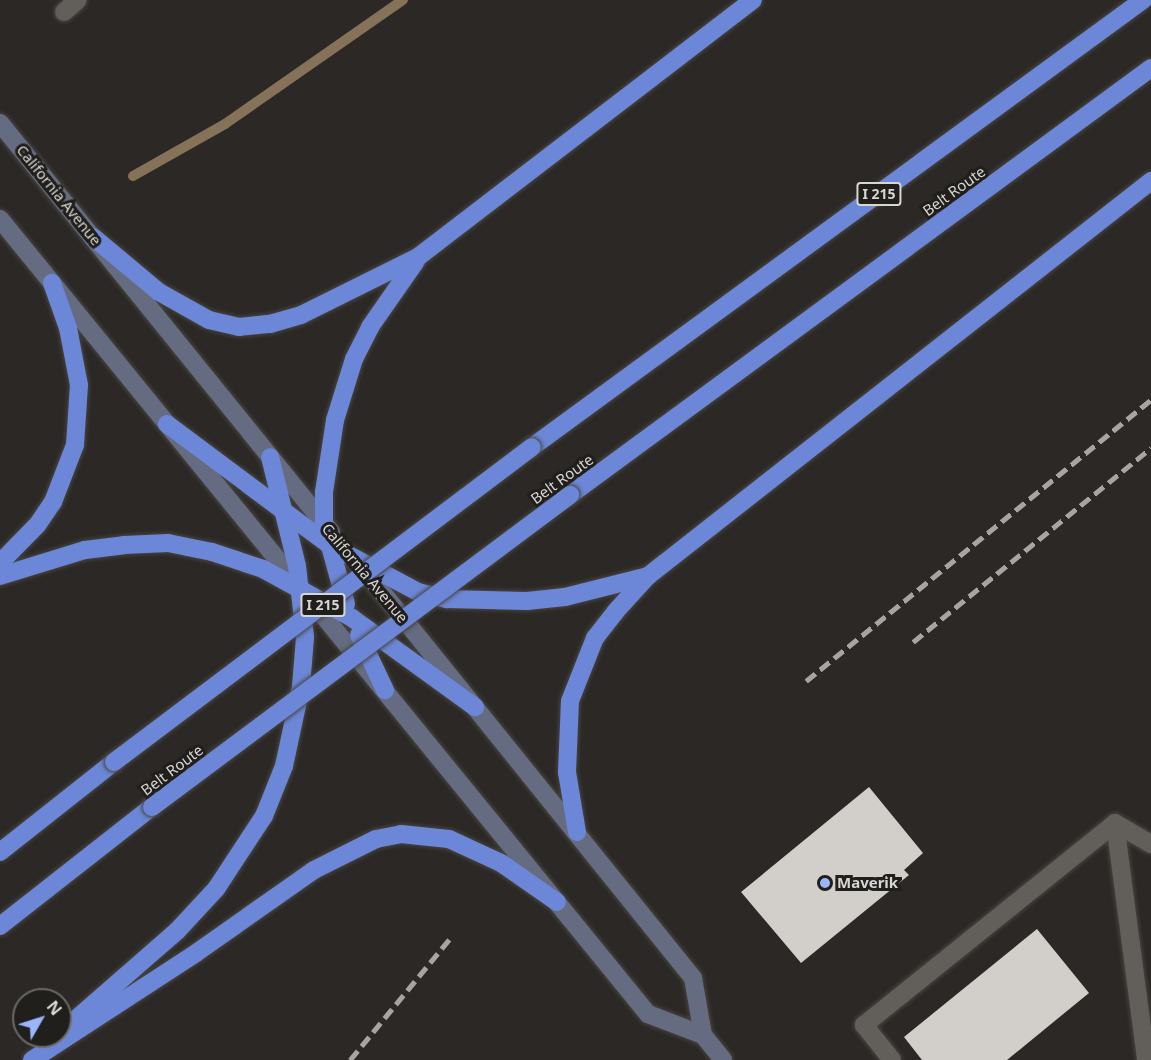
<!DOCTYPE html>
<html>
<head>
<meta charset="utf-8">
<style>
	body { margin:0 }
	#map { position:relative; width:1151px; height:1060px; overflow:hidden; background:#2b2825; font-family:"Noto Sans",sans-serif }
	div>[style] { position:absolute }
	.stream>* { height:10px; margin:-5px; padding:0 5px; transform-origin:5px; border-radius:5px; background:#867258 }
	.building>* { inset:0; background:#d2ceca }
	.roads { filter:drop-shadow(0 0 2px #474441) drop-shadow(0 0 2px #474441) }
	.service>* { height:18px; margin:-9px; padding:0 9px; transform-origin:9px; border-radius:9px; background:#625f5b }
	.minor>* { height:18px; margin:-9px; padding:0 9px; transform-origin:9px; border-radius:9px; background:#625f5b }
	.secondary>* { height:18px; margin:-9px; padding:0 9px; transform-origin:9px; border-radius:9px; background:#656b80 }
	.motorway>* { height:18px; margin:-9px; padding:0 9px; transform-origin:9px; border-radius:9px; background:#6c87d7 }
	.rail>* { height:4.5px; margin-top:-2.25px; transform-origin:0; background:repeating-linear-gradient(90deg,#a7a4a2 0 12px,transparent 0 18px) }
	.bridges { filter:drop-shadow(0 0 2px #474441) drop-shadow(0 0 2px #474441) }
	.motorway-bridge>* { height:18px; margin:-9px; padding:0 9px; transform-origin:9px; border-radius:9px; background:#6c87d7 }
	.dots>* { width:16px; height:16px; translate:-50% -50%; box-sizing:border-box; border:3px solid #211f1b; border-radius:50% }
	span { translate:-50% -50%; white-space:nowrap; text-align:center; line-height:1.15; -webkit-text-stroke:6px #211f1b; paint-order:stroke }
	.shield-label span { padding:2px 4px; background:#211f1b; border:2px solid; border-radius:4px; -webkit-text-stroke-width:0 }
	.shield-label { font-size:14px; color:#d8d6d4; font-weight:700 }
	.street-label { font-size:15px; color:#d8d6d4 }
	.poi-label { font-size:15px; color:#d8d6d4; font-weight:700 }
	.left { translate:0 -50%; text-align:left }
	.north { position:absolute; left:12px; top:988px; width:60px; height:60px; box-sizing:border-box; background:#211f1b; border:2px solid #6a6865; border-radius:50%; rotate:51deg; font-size:16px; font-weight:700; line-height:24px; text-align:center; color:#d8d6d4 }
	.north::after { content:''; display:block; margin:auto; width:21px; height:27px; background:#9bb5fd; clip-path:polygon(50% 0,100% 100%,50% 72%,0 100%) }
</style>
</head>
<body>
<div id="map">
	<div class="stream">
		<i style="left:133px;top:176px;width:106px;rotate:-29.5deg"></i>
		<i style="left:225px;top:124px;width:217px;rotate:-34.9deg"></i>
	</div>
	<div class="building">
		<i style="clip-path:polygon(869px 787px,923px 853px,904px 870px,909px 875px,801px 963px,741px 892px)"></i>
		<i style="clip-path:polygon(1037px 929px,1089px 993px,1007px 1060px,922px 1060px,904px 1037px)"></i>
	</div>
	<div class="roads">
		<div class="service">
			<i style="left:1115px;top:823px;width:239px;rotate:82.5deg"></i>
			<i style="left:892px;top:1060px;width:45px;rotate:-128.7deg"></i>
			<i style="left:864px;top:1025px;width:322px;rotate:-38.8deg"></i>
			<i style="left:1115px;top:823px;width:42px;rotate:30.3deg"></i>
		</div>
		<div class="minor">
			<i style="left:64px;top:12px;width:18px;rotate:-41deg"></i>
		</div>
		<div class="secondary">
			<i style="left:0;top:123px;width:526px;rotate:51.02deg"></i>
			<i style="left:0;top:219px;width:1026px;rotate:50.82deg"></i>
			<i style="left:648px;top:1014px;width:59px;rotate:20.9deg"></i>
			<i style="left:357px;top:561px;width:536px;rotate:51.14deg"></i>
			<i style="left:693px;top:978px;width:58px;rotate:80deg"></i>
			<i style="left:703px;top:1035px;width:32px;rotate:51deg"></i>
		</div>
		<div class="motorway">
			<i style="left:93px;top:237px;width:86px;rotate:39.8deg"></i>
			<i style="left:159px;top:292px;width:57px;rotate:29.2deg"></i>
			<i style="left:209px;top:320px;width:31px;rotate:13deg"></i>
			<i style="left:239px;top:327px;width:31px;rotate:-6deg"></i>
			<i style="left:270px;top:324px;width:32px;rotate:-16deg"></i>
			<i style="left:301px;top:315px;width:131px;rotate:-26.4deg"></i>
			<i style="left:418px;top:257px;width:422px;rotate:-37.5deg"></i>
			<i style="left:167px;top:424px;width:201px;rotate:36.7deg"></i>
			<i style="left:328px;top:544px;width:102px;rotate:28.1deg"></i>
			<i style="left:418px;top:592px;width:30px;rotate:14deg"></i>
			<i style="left:447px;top:599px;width:80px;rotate:1.4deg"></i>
			<i style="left:527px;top:601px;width:38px;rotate:-6deg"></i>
			<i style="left:565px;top:597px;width:86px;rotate:-14.2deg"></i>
			<i style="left:532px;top:447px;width:757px;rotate:-36.19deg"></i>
			<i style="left:570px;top:495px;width:721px;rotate:-36.31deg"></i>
			<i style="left:0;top:563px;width:54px;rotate:-45.7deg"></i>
			<i style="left:38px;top:524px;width:27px;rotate:-56deg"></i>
			<i style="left:53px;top:502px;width:61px;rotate:-68.9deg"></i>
			<i style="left:75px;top:445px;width:60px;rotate:-86.2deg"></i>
			<i style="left:79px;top:385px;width:58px;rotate:-100.9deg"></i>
			<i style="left:68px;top:328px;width:48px;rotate:-109.6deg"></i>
			<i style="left:0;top:576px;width:89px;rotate:-17deg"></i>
			<i style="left:85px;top:550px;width:39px;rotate:-7deg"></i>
			<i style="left:124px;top:545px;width:44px;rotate:-2.6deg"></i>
			<i style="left:168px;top:543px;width:45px;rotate:11.6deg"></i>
			<i style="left:212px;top:552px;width:54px;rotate:18.4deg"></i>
			<i style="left:263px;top:569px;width:102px;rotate:28.8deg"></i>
			<i style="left:352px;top:618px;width:152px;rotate:35.9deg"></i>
			<i style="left:346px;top:604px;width:83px;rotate:-105.4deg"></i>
			<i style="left:324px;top:524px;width:32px;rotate:-90deg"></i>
			<i style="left:324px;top:492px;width:73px;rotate:-81.3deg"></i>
			<i style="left:335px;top:420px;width:64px;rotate:-72.7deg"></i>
			<i style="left:354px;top:359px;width:36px;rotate:-63deg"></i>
			<i style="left:370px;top:327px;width:80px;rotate:-55.1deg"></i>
			<i style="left:359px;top:635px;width:61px;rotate:64.7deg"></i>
			<i style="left:577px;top:832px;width:61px;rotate:-99.5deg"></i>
			<i style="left:567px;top:772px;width:71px;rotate:-87.6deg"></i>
			<i style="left:570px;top:701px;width:68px;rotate:-68.4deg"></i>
			<i style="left:595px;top:638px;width:34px;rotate:-52deg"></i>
			<i style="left:616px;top:611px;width:47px;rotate:-47.6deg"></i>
			<i style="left:648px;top:576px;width:640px;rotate:-38.14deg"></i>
			<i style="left:0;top:852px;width:145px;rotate:-38.3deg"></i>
			<i style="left:0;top:926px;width:193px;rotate:-38.1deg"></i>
			<i style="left:60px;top:1033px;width:155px;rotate:-41.1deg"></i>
			<i style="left:177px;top:931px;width:57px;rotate:-47.1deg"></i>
			<i style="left:216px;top:889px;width:87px;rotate:-56.7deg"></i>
			<i style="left:264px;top:816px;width:54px;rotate:-68.2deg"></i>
			<i style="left:284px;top:766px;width:81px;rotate:-77.9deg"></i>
			<i style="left:301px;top:687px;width:50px;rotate:-85.4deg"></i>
			<i style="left:305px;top:637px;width:71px;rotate:-96.4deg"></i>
			<i style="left:297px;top:566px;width:112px;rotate:-103.9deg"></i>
			<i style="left:32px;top:1060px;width:196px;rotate:-33.1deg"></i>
			<i style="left:196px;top:953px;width:144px;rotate:-35.1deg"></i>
			<i style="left:314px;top:870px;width:69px;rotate:-26.6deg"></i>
			<i style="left:376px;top:839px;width:25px;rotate:-11deg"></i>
			<i style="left:401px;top:834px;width:48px;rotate:5.9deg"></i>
			<i style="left:449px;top:839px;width:57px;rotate:24.8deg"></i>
			<i style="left:501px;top:863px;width:68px;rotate:34.9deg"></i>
		</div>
	</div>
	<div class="rail">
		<i style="left:913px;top:642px;width:307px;rotate:-39.2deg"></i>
		<i style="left:806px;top:681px;width:445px;rotate:-39.2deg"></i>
		<i style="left:350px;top:1060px;width:159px;rotate:-50.6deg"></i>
	</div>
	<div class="bridges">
		<div class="motorway-bridge">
			<i style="left:114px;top:762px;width:523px;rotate:-37deg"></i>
			<i style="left:152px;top:807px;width:522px;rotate:-36.74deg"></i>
		</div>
	</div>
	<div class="dots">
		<i style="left:825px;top:883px;background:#9bb5fd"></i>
	</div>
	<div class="shield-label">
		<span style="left:879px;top:194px">I 215</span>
		<span style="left:323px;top:605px">I 215</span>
	</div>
	<div class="street-label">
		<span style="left:954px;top:191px;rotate:-36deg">Belt Route</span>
		<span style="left:59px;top:195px;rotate:51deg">California Avenue</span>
		<span style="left:562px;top:479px;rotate:-36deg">Belt Route</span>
		<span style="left:365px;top:573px;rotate:50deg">California Avenue</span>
		<span style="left:172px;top:770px;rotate:-37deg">Belt Route</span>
	</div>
	<div class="poi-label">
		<span class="left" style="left:837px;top:883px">Maverik</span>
	</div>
	<div class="north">N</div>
</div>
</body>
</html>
